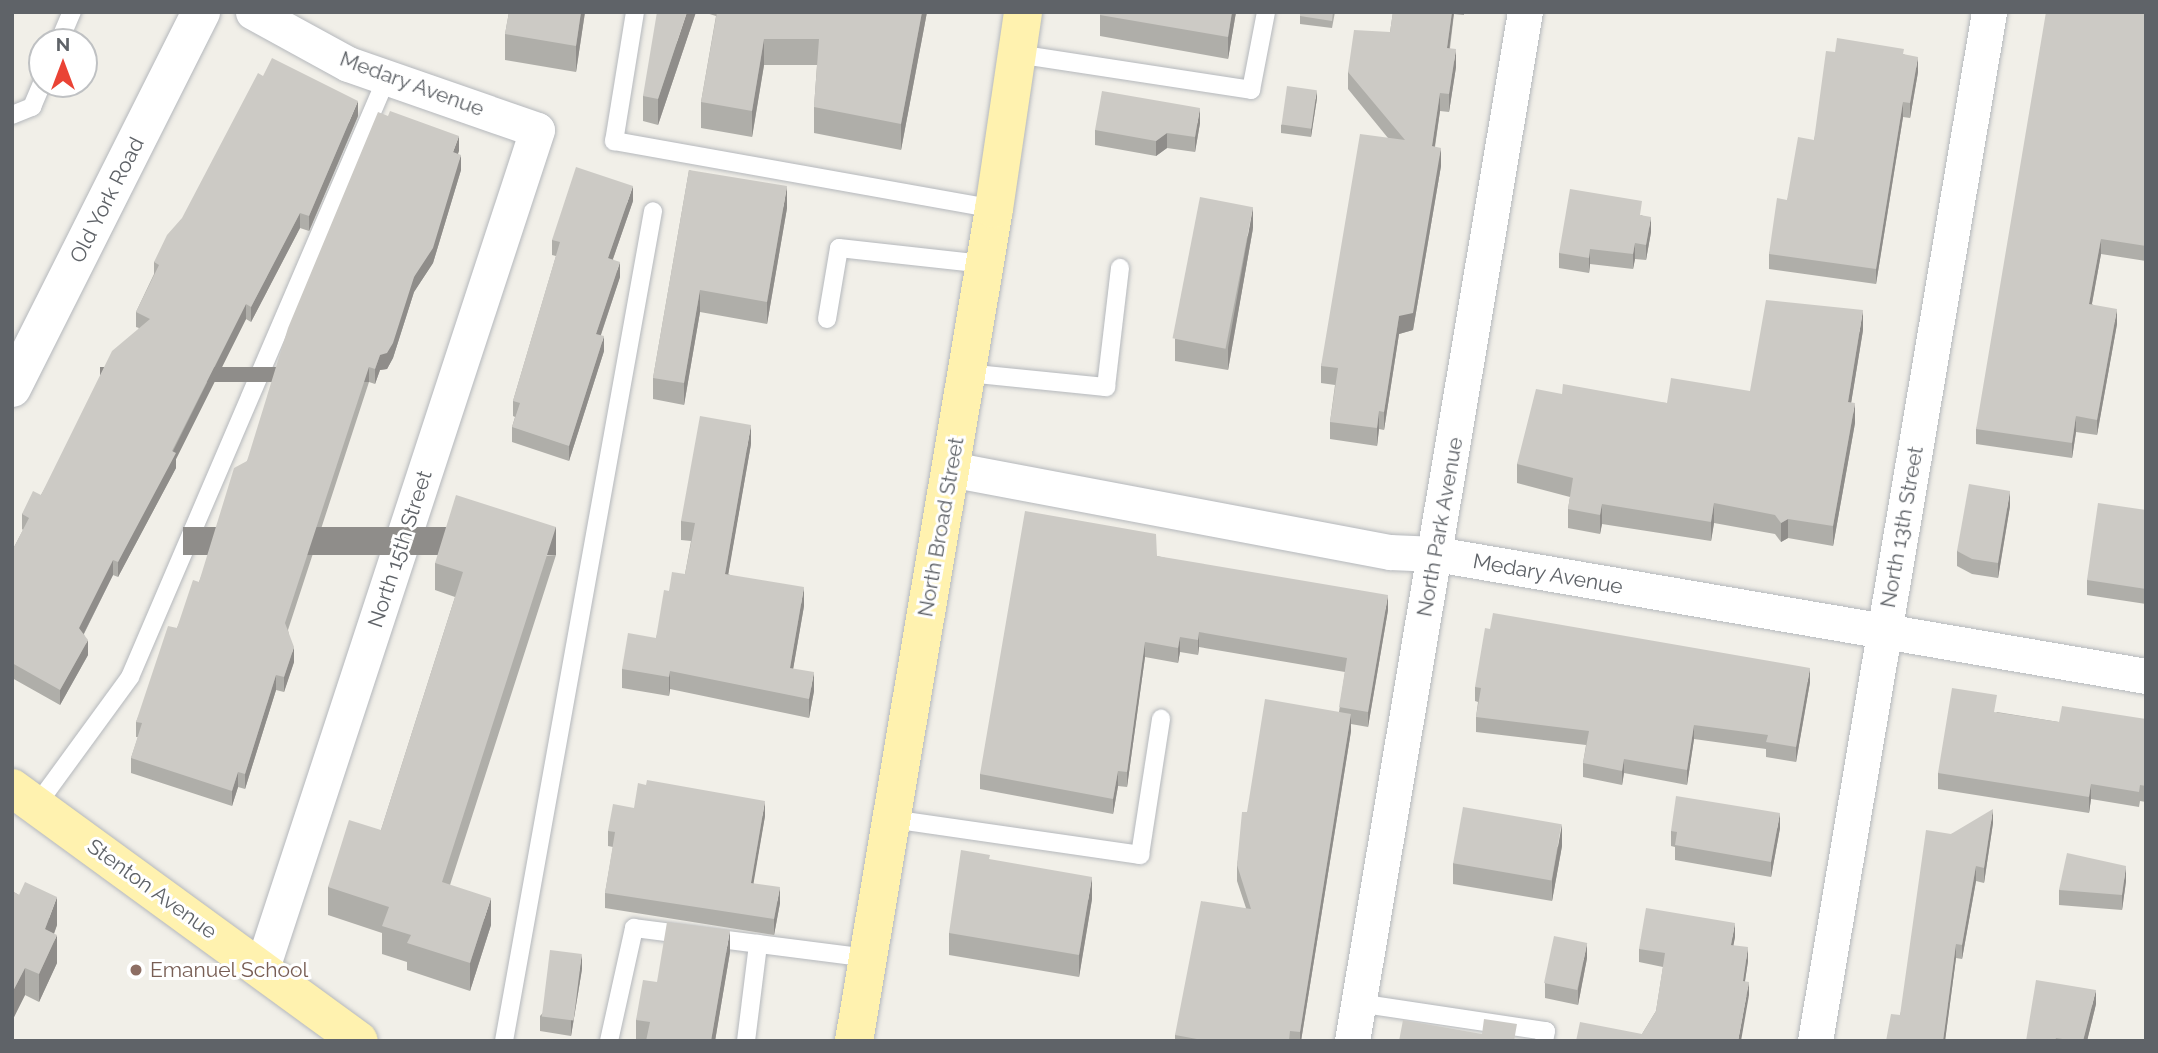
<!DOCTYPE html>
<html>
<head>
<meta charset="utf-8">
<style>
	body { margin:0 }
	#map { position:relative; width:2158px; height:1053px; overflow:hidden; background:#f1efe8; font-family:Raleway,sans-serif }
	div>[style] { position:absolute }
	.roads { filter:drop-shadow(0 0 2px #b5b8bc) drop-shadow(0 0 2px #b5b8bc) }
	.lane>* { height:18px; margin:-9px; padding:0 9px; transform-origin:9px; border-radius:9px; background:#fff }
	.street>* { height:35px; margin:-17.5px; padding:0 17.5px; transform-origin:17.5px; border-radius:17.5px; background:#fff }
	.secondary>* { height:38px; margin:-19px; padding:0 19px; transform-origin:19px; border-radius:19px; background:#fff }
	.primary>* { height:38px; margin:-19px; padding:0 19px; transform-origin:19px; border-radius:19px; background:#fff2af }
	.wall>* { inset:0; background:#afaea9 }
	.shaded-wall>* { inset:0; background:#8f8d8a; transform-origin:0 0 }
	.building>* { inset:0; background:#cccac5; transform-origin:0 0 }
	.dots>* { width:19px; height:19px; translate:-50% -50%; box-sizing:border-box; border:4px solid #fff; border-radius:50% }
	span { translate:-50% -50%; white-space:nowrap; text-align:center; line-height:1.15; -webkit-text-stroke:6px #fff; paint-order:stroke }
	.street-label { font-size:21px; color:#5f6368 }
	.education-label { font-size:21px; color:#785e54 }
	.left { translate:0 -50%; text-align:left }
	.frame { position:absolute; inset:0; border:14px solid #5f6368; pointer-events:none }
	.north { position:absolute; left:28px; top:28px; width:70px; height:70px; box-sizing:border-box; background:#fff; border:2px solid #bfc1c3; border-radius:50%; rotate:0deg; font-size:19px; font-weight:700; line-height:28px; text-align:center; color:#5f6368 }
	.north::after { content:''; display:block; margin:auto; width:24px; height:32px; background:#ea4335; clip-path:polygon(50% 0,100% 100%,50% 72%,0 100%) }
</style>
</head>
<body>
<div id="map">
	<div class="roads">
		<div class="lane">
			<i style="left:635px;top:12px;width:131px;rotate:99.2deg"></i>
			<i style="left:614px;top:141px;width:386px;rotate:10.1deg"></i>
			<i style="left:59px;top:42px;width:33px;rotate:-67deg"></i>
			<i style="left:1017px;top:54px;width:237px;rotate:8.7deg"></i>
			<i style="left:1251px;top:90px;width:79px;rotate:-79.1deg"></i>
			<i style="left:12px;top:115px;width:22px;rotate:-22deg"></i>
			<i style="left:32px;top:107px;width:26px;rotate:-67deg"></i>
			<i style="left:827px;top:319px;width:72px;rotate:-80.4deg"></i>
			<i style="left:839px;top:248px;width:147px;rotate:6.3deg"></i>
			<i style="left:967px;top:373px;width:140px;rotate:5.8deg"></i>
			<i style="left:1106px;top:387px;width:120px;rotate:-83.3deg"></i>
			<i style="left:36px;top:806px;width:160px;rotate:-53.9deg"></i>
			<i style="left:130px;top:677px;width:653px;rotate:-66.81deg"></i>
			<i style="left:891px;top:819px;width:252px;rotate:8.2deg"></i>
			<i style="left:1140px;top:855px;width:138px;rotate:-81.2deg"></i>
			<i style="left:1358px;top:1003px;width:190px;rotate:8.5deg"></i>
			<i style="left:1546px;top:1031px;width:10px;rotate:101deg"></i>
			<i style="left:504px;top:1041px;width:843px;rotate:-79.82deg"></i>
			<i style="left:609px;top:1041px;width:116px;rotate:-77.5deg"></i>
			<i style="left:634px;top:928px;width:236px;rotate:7.3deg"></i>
			<i style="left:746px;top:1041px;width:98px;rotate:-82.9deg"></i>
		</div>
		<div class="street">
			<i style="left:253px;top:12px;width:108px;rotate:28.7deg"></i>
			<i style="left:348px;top:64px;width:200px;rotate:19.2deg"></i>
			<i style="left:537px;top:130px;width:882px;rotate:108.17deg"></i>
			<i style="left:950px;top:469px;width:448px;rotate:10.7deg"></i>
			<i style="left:1390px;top:552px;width:46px;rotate:2.5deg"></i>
			<i style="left:1436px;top:554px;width:720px;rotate:9.75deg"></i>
			<i style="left:1352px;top:1041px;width:1043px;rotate:-80.46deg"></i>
			<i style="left:1815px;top:1041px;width:1044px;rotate:-80.4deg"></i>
		</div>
		<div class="secondary">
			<i style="left:12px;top:388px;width:421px;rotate:-63.3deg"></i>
		</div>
		<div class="primary">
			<i style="left:12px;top:788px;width:429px;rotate:36.1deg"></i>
			<i style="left:854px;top:1041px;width:844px;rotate:-80.45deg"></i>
			<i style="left:994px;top:209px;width:199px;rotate:-81.6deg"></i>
		</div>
	</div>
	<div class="wall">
		<i style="clip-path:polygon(509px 12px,585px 12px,576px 72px,505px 60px,505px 34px)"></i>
		<i style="clip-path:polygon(696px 12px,658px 125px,643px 121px,643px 96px)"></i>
		<i style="clip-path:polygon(703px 12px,927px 12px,901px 150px,814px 133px,814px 107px,817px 65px,764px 65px,752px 137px,701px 128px,701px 102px,716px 16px)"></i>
		<i style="clip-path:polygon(1100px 12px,1236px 12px,1228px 59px,1100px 36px)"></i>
		<i style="clip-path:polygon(1300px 12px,1335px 12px,1332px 28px,1300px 24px)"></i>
		<i style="clip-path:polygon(1393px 12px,1464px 12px,1464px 15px,1454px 14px,1450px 48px,1456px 67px,1449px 112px,1440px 111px,1435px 147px,1441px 166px,1413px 330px,1399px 334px,1384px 430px,1379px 429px,1377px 446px,1330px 439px,1330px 422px,1335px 385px,1321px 383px,1321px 366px,1388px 138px,1348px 89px,1348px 72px,1390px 32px)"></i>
		<i style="clip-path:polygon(2146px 12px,2146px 261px,2101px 254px,2092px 304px,2117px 324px,2097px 435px,2076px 432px,2072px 458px,1976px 444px,1976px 429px)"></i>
		<i style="clip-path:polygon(1835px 52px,1904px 54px,1918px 72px,1910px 118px,1903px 117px,1876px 284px,1769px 269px,1769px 254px,1787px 200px,1814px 140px)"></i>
		<i style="clip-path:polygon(1317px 98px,1311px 137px,1281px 133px,1281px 125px)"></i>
		<i style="clip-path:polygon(358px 116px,309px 231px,300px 228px,251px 322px,246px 319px,176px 459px,176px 468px,118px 577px,113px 575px,84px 634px,88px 655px,60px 705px,12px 678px,12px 551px,23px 530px,22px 529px,22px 514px,41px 495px,139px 328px,136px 327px,136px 312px,154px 274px,154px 262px)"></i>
		<i style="clip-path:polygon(1200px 123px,1195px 152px,1167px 148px,1156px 156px,1095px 145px,1095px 130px)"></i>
		<i style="clip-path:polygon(459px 151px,458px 153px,461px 170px,433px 263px,414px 292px,393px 358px,387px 369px,380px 370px,375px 384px,369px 382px,288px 630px,294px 662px,284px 692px,276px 690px,245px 789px,238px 787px,232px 806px,131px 773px,131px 758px,138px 737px,136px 737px,136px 722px,177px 628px,199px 582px,247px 461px)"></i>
		<i style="clip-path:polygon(689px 170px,787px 208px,767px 324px,700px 312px,684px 405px,653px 399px,653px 378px)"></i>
		<i style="clip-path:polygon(633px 201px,613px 259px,620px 277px,601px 335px,604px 351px,569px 461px,512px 442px,512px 427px,515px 417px,513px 416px,513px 401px,556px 256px,552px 255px,552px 240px)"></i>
		<i style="clip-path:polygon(1642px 215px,1651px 232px,1646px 260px,1635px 259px,1633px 269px,1590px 264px,1589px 273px,1559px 268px,1559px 253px)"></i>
		<i style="clip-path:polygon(1253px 228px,1228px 370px,1175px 361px,1175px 339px)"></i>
		<i style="clip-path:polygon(1863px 330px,1851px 403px,1855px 423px,1833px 546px,1788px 538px,1781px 542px,1775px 534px,1714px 523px,1711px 541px,1602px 524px,1600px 534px,1568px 528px,1568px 509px,1570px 497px,1517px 483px,1517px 464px,1562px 394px,1667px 403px,1750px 391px)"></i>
		<i style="clip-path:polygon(751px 444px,728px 574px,804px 606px,793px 669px,814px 691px,809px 718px,670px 689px,669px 696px,622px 688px,622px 669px,656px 638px,669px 591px,685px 574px,691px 541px,681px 540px,681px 521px)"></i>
		<i style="clip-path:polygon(2010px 506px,1998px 578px,1972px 574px,1957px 566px,1957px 551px)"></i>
		<i style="clip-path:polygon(2146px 510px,2146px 604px,2087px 595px,2087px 580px)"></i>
		<i style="clip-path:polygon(556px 555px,450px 885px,491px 925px,470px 991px,407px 970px,407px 962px,382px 954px,382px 933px,328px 915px,328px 887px,381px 830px,455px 597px,435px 590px,435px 563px)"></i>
		<i style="clip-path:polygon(1157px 556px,1388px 610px,1368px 727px,1351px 724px,1351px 731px,1301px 1041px,1175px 1041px,1175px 1035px,1246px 908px,1237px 881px,1237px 865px,1247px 812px,1339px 712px,1345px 672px,1199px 647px,1198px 655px,1180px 652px,1178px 663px,1145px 657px,1127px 787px,1118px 786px,1113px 814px,980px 789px,980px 774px)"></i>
		<i style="clip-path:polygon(1810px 682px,1796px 762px,1766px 757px,1766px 749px,1694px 739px,1687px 785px,1624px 773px,1622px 785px,1583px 777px,1583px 763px,1586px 745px,1476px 732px,1476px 717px,1478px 702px,1475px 701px,1475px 687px)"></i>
		<i style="clip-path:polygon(1997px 712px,2059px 722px,2146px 719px,2146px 802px,2140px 801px,2139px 807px,2091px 799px,2089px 813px,1938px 789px,1938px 773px)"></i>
		<i style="clip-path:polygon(634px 808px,765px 816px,753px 883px,780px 903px,774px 935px,605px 908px,605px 893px,613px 847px,608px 846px,608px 831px)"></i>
		<i style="clip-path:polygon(1993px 823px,1984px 883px,1976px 881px,1962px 959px,1956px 958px,1945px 1041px,1886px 1041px,1900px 1015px,1951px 834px)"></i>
		<i style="clip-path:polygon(1780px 828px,1771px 877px,1675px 860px,1675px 847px,1671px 846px,1671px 831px)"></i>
		<i style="clip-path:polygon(1562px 846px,1552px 901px,1453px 884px,1453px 863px)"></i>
		<i style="clip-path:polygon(2126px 881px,2122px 910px,2059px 905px,2059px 890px)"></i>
		<i style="clip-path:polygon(12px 891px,19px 895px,57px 925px,54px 934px,57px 963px,39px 1002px,25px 995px,12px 1021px)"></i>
		<i style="clip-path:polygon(1092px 899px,1079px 977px,949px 955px,949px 933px)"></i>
		<i style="clip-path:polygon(1735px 937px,1733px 945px,1748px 961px,1745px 981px,1749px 995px,1642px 1034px,1656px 1011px,1663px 967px,1639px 962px,1639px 949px)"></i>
		<i style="clip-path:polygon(730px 952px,715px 1041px,636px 1041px,636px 1020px,657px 982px)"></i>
		<i style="clip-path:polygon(1587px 958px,1578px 1005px,1545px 998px,1545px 983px)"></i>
		<i style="clip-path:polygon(582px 969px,571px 1036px,540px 1031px,540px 1016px)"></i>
		<i style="clip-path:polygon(2096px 1004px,2087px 1041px,2026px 1041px)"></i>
	</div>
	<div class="shaded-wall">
		<i style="clip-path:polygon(581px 12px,585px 12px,576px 72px,576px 46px)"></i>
		<i style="clip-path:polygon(687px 12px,696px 12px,658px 125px,658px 99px)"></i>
		<i style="clip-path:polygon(922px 12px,927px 12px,901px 150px,901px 124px)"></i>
		<i style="clip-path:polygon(1232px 12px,1236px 12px,1228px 59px,1228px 37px)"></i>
		<i style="clip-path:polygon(1452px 12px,1454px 12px,1447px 65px,1447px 48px)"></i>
		<i style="clip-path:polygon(764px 39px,764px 65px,752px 137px,752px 111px)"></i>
		<i style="clip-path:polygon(1456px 49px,1456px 67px,1449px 112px,1449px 94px)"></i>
		<i style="clip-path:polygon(1918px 57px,1918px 72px,1910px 118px,1910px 103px)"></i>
		<i style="clip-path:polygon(1317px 90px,1317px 98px,1311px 137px,1311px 129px)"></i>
		<i style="clip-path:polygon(1440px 93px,1440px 111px,1432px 164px,1432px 146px)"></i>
		<i style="clip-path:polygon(358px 101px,358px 116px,309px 231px,309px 216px)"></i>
		<i style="clip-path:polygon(1903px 102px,1903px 117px,1876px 284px,1876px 269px)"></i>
		<i style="clip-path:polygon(1200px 108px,1200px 123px,1195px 152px,1195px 137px)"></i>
		<i style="clip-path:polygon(1167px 133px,1167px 148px,1156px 156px,1156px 141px)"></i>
		<i style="clip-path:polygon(459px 136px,459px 151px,453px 167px,453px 152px)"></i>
		<i style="clip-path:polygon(1441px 148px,1441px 166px,1413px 330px,1399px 334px,1384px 430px,1384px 412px,1399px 316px)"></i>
		<i style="clip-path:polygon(461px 155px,461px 170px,433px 263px,414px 292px,393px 358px,387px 369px,380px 370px,375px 384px,375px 369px,380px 355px,414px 277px)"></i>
		<i style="clip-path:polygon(633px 186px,633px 201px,608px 273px,608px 258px)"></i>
		<i style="clip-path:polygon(787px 186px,787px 208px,767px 324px,767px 302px)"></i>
		<i style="clip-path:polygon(1253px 207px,1253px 228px,1228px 370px,1228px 348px)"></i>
		<i style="clip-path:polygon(300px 213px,300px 228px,251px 322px,251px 307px)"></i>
		<i style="clip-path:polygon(1651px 217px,1651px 232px,1646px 260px,1646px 245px)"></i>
		<i style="clip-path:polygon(2101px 239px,2101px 254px,2089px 319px,2089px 304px)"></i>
		<i style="clip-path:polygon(1635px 243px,1635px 259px,1633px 269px,1633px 254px)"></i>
		<i style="clip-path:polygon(1590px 249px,1590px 264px,1589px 273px,1589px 258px)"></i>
		<i style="clip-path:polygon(620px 262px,620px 277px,596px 349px,596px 334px)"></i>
		<i style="clip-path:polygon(700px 290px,700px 312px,684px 405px,684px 383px)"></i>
		<i style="clip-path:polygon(246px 304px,246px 319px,176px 459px,176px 468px,118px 577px,118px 562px)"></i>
		<i style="clip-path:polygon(2117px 309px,2117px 324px,2097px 435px,2097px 420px)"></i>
		<i style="clip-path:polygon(1863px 310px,1863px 330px,1848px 422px,1848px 402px)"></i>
		<i style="clip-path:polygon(604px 336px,604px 351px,569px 461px,569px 446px)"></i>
		<i style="left:369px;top:367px;width:15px;height:269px;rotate:90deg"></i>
		<i style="clip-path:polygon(1855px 403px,1855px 423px,1833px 546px,1833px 526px)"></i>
		<i style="clip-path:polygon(1379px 411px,1379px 429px,1377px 446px,1377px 428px)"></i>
		<i style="clip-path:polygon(2076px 416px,2076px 432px,2072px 458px,2072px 443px)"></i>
		<i style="clip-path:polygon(751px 425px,751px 444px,725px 593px,725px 574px)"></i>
		<i style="clip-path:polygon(2010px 491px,2010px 506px,1998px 578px,1998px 563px)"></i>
		<i style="clip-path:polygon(1714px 503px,1714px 523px,1711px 541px,1711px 522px)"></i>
		<i style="clip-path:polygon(1602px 504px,1602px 524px,1600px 534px,1600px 515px)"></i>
		<i style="clip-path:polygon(1788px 519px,1788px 538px,1781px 542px,1781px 523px)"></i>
		<i style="left:556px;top:527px;width:28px;height:373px;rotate:90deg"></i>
		<i style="clip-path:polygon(113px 560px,113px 575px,79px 643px,79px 628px)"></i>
		<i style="clip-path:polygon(804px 587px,804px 606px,790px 687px,790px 668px)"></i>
		<i style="clip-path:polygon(1388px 595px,1388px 610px,1368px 727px,1368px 712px)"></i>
		<i style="clip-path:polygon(1199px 632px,1199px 647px,1198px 655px,1198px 640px)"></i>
		<i style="clip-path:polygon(1180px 637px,1180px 652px,1178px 663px,1178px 648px)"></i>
		<i style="clip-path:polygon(88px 640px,88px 655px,60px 705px,60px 690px)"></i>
		<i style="clip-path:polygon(1145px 642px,1145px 657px,1127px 787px,1127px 772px)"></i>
		<i style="clip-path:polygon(294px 647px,294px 662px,284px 692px,284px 677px)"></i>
		<i style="clip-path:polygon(1810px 668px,1810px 682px,1796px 762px,1796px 747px)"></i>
		<i style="clip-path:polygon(670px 671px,670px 689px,669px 696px,669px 677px)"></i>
		<i style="clip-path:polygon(814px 672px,814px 691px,809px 718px,809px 699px)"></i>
		<i style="clip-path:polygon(276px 675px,276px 690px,245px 789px,245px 774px)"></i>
		<i style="clip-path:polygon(1351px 714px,1351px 731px,1301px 1041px,1300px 1041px,1300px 1032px)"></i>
		<i style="clip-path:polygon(1694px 725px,1694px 739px,1687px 785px,1687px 770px)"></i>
		<i style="clip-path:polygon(1624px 759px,1624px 773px,1622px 785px,1622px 771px)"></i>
		<i style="clip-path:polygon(1118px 771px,1118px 786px,1113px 814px,1113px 799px)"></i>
		<i style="clip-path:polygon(238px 772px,238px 787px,232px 806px,232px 791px)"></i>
		<i style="clip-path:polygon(2091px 784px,2091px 799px,2089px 813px,2089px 797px)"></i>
		<i style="clip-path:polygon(765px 801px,765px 816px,751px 898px,751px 883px)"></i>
		<i style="clip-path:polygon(1993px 809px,1993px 823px,1984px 883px,1984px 868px)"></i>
		<i style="clip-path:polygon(1780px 813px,1780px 828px,1771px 877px,1771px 862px)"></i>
		<i style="clip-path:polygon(1562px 824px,1562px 846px,1552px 901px,1552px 880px)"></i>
		<i style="clip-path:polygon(1976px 866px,1976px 881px,1962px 959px,1962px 945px)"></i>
		<i style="clip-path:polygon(2126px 866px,2126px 881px,2122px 910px,2122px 895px)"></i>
		<i style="clip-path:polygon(1092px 877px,1092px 899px,1079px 977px,1079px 955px)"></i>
		<i style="clip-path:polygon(780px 887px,780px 903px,774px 935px,774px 919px)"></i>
		<i style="clip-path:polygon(57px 897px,57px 925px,45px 957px,45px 929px)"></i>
		<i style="clip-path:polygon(491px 898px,491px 925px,470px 991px,470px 963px)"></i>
		<i style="clip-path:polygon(1735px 923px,1735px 937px,1731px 958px,1731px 945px)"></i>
		<i style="clip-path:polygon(730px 930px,730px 952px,715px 1041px,711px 1041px)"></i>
		<i style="clip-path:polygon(57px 935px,57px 963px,39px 1002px,39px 974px)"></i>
		<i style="clip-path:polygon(1587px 943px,1587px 958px,1578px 1005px,1578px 989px)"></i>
		<i style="clip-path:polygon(1956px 944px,1956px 958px,1945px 1041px,1943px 1041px)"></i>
		<i style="clip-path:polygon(1748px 947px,1748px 961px,1743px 994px,1743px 981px)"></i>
		<i style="clip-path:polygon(582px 954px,582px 969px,571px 1036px,571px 1021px)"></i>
		<i style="clip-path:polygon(25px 968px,25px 995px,12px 1021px,12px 993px)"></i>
		<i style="clip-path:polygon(1749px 982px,1749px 995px,1741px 1041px,1738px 1041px)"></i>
		<i style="clip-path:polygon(2096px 990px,2096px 1004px,2087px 1041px,2083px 1041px)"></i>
	</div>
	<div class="building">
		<i style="clip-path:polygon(509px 12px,581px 12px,576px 46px,505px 34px)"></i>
		<i style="clip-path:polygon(657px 12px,687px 12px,658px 99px,643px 96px)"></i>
		<i style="clip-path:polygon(717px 12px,922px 12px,901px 124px,814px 107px,819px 39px,764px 39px,752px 111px,701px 102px)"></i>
		<i style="clip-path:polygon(1100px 12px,1232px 12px,1228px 37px,1100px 15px)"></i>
		<i style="clip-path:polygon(1300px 12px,1333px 12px,1332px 21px,1300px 16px)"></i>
		<i style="clip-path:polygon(1393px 12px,1452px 12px,1447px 48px,1456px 49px,1449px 94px,1440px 93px,1432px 146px,1441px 148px,1413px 313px,1399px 316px,1384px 412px,1379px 411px,1377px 428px,1330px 422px,1338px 368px,1321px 366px,1360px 134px,1405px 140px,1348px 72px,1354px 30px,1390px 32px)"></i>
		<i style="clip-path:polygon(2046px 12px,2146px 12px,2146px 246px,2101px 239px,2089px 304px,2117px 309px,2097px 420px,2076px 416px,2072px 443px,1976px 429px)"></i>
		<i style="clip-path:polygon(1837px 38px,1904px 49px,1903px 54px,1918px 57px,1910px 103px,1903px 102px,1876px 269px,1769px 254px,1777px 198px,1787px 200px,1798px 137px,1814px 140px,1826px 51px,1835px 52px)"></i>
		<i style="clip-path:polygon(272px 58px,358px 101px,309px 216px,300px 213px,251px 307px,246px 304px,172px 451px,176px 453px,118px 562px,113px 560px,79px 628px,88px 640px,60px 690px,12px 663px,12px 551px,29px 518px,22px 514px,33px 491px,41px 495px,112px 351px,150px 319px,136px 312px,159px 265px,154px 262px,167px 235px,182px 218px,258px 73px,263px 76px)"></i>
		<i style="left:1287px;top:86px;width:30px;height:39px;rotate:8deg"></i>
		<i style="clip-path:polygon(1102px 91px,1200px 108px,1195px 137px,1167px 133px,1156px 141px,1095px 130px)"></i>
		<i style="clip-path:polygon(390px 111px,459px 136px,453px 152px,461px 155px,433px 248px,414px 277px,393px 343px,387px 353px,380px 355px,375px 369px,369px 367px,285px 623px,294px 647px,284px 677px,276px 675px,245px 774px,238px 772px,232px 791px,131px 758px,142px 723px,136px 722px,168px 626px,177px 628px,193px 580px,199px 582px,234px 468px,247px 461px,288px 328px,378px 112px,388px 116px)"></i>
		<i style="clip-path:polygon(576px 167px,633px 186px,608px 258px,620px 262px,596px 334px,604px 336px,569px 446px,512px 427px,520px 403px,513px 401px,560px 242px,552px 240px)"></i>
		<i style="clip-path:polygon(689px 170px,787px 186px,767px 302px,700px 290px,684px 383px,653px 378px)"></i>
		<i style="clip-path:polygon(1570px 189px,1642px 201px,1640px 215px,1651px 217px,1646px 245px,1635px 243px,1633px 254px,1590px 249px,1589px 258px,1559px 253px)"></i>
		<i style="left:1200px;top:197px;width:54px;height:144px;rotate:11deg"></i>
		<i style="clip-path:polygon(1766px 300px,1863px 310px,1848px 402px,1855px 403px,1833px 526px,1788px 519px,1781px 523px,1775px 515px,1714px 503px,1711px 522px,1602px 504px,1600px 515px,1568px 509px,1573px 478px,1517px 464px,1536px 389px,1562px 394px,1563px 384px,1667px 403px,1671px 378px,1750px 391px)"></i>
		<i style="clip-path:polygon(700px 416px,751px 425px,725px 574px,804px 587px,790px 668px,814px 672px,809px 699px,670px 671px,669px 677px,622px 669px,628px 633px,656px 638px,664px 590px,669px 591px,672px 572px,685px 574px,695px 523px,681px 521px)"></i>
		<i style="clip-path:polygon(1969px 484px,2010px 491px,1998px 563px,1972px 559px,1957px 551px)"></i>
		<i style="clip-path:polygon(456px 495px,556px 527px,442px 882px,491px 898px,470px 963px,407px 943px,411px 935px,382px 926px,389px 907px,328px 887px,349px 820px,381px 830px,463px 572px,435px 563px)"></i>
		<i style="clip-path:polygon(2098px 503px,2146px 510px,2146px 589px,2087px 580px)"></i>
		<i style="clip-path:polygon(1025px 511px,1156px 534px,1157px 556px,1388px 595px,1368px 712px,1339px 707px,1347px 658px,1199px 632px,1198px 640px,1180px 637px,1178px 648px,1145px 642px,1127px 772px,1118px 771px,1113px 799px,980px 774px)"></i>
		<i style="clip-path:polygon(1493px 613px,1810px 668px,1796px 747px,1766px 742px,1768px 735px,1694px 725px,1687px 770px,1624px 759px,1622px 771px,1583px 763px,1589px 731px,1476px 717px,1481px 688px,1475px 687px,1485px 628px,1490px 629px)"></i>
		<i style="clip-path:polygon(1952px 688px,1997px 695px,1994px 712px,2059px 722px,2062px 706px,2146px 719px,2146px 786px,2140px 785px,2139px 792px,2091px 784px,2089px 797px,1938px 773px)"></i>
		<i style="clip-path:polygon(1265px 699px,1351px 714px,1300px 1032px,1290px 1031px,1289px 1041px,1208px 1041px,1175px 1035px,1201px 901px,1251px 909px,1237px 865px,1242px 812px,1247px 812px)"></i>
		<i style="clip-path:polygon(647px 780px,765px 801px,751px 883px,780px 887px,774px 919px,605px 893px,615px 832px,608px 831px,613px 804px,634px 808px,638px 783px,646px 785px)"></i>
		<i style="clip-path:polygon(1676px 796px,1780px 813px,1771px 862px,1675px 845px,1677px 832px,1671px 831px)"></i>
		<i style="left:1463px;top:807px;width:100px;height:57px;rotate:10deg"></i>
		<i style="clip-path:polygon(1993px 809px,1984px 868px,1976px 866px,1962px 945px,1956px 944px,1943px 1041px,1886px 1041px,1891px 1014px,1900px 1015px,1926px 830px,1951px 834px)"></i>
		<i style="clip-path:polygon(961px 850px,990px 855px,989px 859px,1092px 877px,1079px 955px,949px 933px)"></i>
		<i style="clip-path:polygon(2067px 853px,2126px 866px,2122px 895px,2059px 890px)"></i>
		<i style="clip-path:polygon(25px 882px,57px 897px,45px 929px,57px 935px,39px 974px,25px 968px,12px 993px,12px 891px,19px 895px)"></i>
		<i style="clip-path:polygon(1646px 908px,1735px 923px,1731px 945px,1748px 947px,1743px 981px,1749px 982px,1738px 1041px,1576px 1041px,1580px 1022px,1642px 1034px,1656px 1011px,1665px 953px,1639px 949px)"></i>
		<i style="clip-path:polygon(667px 922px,730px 930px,711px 1041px,646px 1041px,650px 1022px,636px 1020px,643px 980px,657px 982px)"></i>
		<i style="left:1554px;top:936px;width:34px;height:48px;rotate:12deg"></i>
		<i style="left:550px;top:950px;width:32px;height:67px;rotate:7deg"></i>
		<i style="clip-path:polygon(2036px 980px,2096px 990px,2083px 1041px,2075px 1041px,2056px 1038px,2055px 1041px,2026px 1041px)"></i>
		<i style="clip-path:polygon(1484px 1019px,1517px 1024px,1514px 1041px,1399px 1041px,1403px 1020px,1482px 1034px)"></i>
	</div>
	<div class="dots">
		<i style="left:136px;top:970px;background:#8d6e63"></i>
	</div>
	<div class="street-label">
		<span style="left:412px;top:84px;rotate:20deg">Medary Avenue</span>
		<span style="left:107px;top:200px;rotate:-63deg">Old York Road</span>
		<span style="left:941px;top:527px;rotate:-80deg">North Broad Street</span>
		<span style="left:1440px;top:527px;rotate:-80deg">North Park Avenue</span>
		<span style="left:1902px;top:527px;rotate:-80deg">North 13th Street</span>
		<span style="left:400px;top:549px;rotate:-72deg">North 15th Street</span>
		<span style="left:1548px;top:574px;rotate:10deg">Medary Avenue</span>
		<span style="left:152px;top:889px;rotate:36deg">Stenton Avenue</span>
	</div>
	<div class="education-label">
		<span class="left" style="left:150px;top:970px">Emanuel School</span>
	</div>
	<div class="frame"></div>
	<div class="north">N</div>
</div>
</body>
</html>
